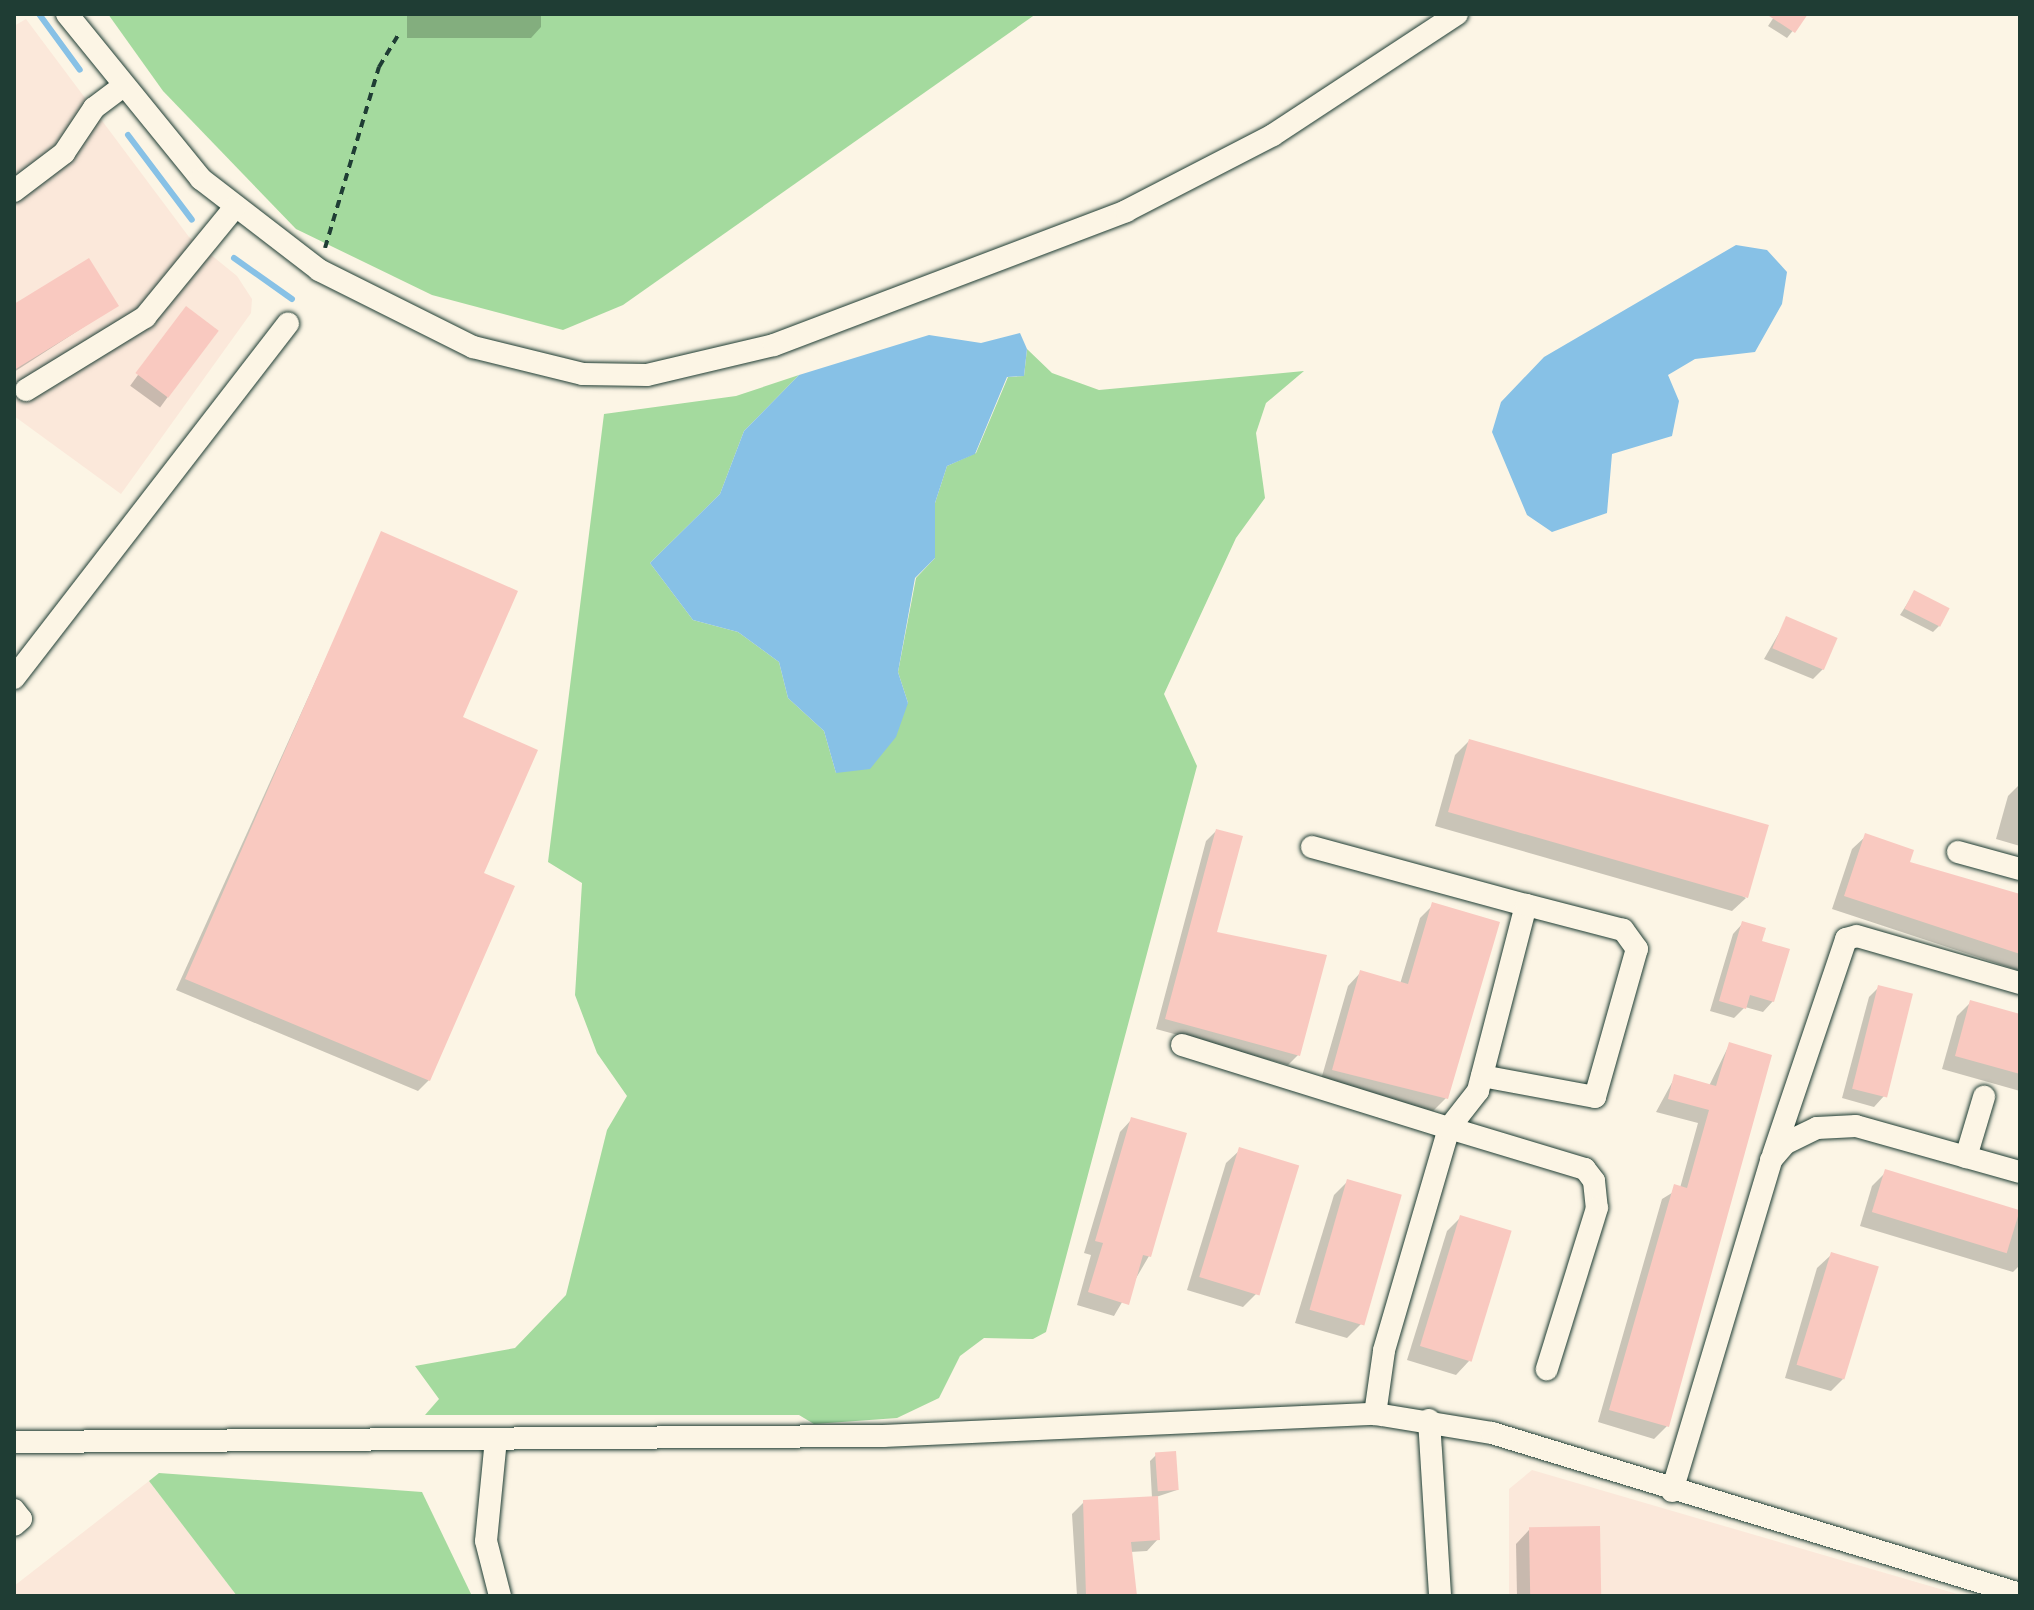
<!DOCTYPE html>
<html>
<head>
<meta charset="utf-8">
<style>
	body { margin:0 }
	#map { position:relative; width:2034px; height:1610px; overflow:hidden; background:#fcf5e5; font-family:Caveat,sans-serif }
	div>[style] { position:absolute }
	.built>* { inset:0; background:#fbe8da }
	.green>* { inset:0; background:#a4da9e }
	.water>* { inset:0; background:#87c1e6 }
	.shadow>* { inset:0; background:#0003; transform-origin:0 0 }
	.stream>* { height:6px; margin:-3px; padding:0 3px; transform-origin:3px; border-radius:3px; background:#87c1e6 }
	.building>* { inset:0; background:#f9c9c0; transform-origin:0 0 }
	.path>* { height:4px; margin-top:-2px; transform-origin:0; background:repeating-linear-gradient(90deg,#1f3d34 0 8px,transparent 0 14px) }
	.roads { filter:drop-shadow(0 0 2px #1f3d34) drop-shadow(0 0 2px #1f3d34) }
	.minor>* { height:22px; margin:-11px; padding:0 11px; transform-origin:11px; border-radius:11px; background:#fcf5e5 }
	span { translate:-50% -50%; white-space:nowrap; text-align:center; line-height:1.15; -webkit-text-stroke:7px #fcf5e5; paint-order:stroke }
	.frame { position:absolute; inset:0; border:16px solid #1f3d34; pointer-events:none }
</style>
</head>
<body>
<div id="map">
	<div class="built">
		<i style="clip-path:polygon(26px 19px,189px 237px,237px 276px,252px 299px,251px 313px,121px 494px,14px 416px,14px 26px)"></i>
		<i style="clip-path:polygon(1532px 1470px,1964px 1596px,1509px 1596px,1509px 1489px)"></i>
		<i style="clip-path:polygon(149px 1481px,237px 1596px,14px 1596px,14px 1586px)"></i>
	</div>
	<div class="green">
		<i style="clip-path:polygon(108px 14px,1036px 14px,623px 305px,563px 330px,432px 295px,296px 229px,163px 91px)"></i>
		<i style="clip-path:polygon(1027px 349px,1052px 373px,1099px 390px,1304px 371px,1266px 403px,1256px 433px,1265px 498px,1236px 538px,1164px 694px,1197px 766px,1046px 1332px,1033px 1339px,984px 1338px,960px 1356px,939px 1398px,897px 1418px,814px 1424px,799px 1415px,425px 1415px,439px 1399px,415px 1366px,515px 1348px,566px 1295px,607px 1130px,627px 1096px,597px 1053px,575px 995px,582px 883px,548px 862px,604px 414px,736px 396px,799px 375px,744px 431px,720px 494px,650px 563px,693px 620px,738px 632px,779px 662px,788px 698px,824px 731px,836px 773px,908px 703px,898px 672px,916px 578px,935px 558px,935px 503px,947px 466px,976px 453px,1008px 377px,1024px 376px)"></i>
		<i style="clip-path:polygon(159px 1473px,422px 1492px,472px 1596px,237px 1596px,149px 1481px)"></i>
	</div>
	<div class="water">
		<i style="clip-path:polygon(1736px 245px,1767px 250px,1787px 272px,1782px 304px,1755px 352px,1695px 359px,1668px 375px,1679px 401px,1672px 436px,1612px 454px,1607px 513px,1552px 532px,1527px 515px,1492px 432px,1501px 402px,1544px 357px)"></i>
		<i style="clip-path:polygon(1020px 333px,1027px 349px,1024px 376px,1007px 377px,975px 454px,947px 466px,935px 503px,935px 558px,915px 578px,898px 672px,908px 703px,896px 737px,870px 769px,836px 773px,824px 731px,788px 698px,779px 662px,738px 632px,693px 620px,650px 563px,720px 494px,744px 431px,799px 375px,929px 335px,981px 343px)"></i>
	</div>
	<div class="shadow">
		<i style="clip-path:polygon(407px 14px,541px 14px,541px 27px,531px 38px,407px 38px)"></i>
		<i style="clip-path:polygon(1776px 14px,1806px 14px,1787px 38px,1768px 26px)"></i>
		<i style="clip-path:polygon(14px 306px,116px 306px,14px 372px)"></i>
		<i style="left:186px;top:309px;width:37px;height:95px;rotate:36deg"></i>
		<i style="clip-path:polygon(382px 534px,460px 718px,481px 874px,429px 1080px,418px 1091px,176px 990px)"></i>
		<i style="clip-path:polygon(1914px 593px,1940px 625px,1933px 632px,1900px 615px)"></i>
		<i style="clip-path:polygon(1787px 619px,1823px 669px,1813px 679px,1764px 659px)"></i>
		<i style="clip-path:polygon(1469px 741px,1746px 898px,1732px 911px,1435px 826px,1455px 755px)"></i>
		<i style="clip-path:polygon(2020px 784px,2020px 846px,1996px 839px,2008px 796px)"></i>
		<i style="clip-path:polygon(1216px 831px,1215px 933px,1299px 1054px,1288px 1065px,1156px 1029px,1206px 841px)"></i>
		<i style="clip-path:polygon(1866px 836px,1908px 863px,2020px 896px,2020px 971px,1832px 909px,1852px 849px)"></i>
		<i style="clip-path:polygon(1433px 905px,1446px 1098px,1433px 1111px,1320px 1083px,1348px 986px,1361px 972px,1400px 984px,1420px 918px)"></i>
		<i style="clip-path:polygon(1743px 923px,1759px 942px,1773px 1001px,1763px 1012px,1745px 1007px,1734px 1018px,1710px 1011px,1733px 934px)"></i>
		<i style="clip-path:polygon(1879px 987px,1884px 1096px,1874px 1107px,1842px 1098px,1869px 997px)"></i>
		<i style="clip-path:polygon(1971px 1002px,2020px 1016px,2020px 1091px,1942px 1069px,1957px 1016px)"></i>
		<i style="clip-path:polygon(1729px 1045px,1667px 1426px,1654px 1439px,1598px 1422px,1662px 1199px,1680px 1188px,1698px 1123px,1656px 1112px,1675px 1077px,1709px 1086px)"></i>
		<i style="clip-path:polygon(1132px 1119px,1149px 1256px,1114px 1316px,1077px 1305px,1091px 1255px,1084px 1253px,1120px 1132px)"></i>
		<i style="clip-path:polygon(1240px 1150px,1257px 1293px,1243px 1307px,1187px 1290px,1226px 1163px)"></i>
		<i style="clip-path:polygon(1886px 1172px,2020px 1213px,2020px 1265px,2013px 1272px,1860px 1226px,1872px 1186px)"></i>
		<i style="clip-path:polygon(1348px 1181px,1361px 1324px,1347px 1338px,1295px 1323px,1334px 1195px)"></i>
		<i style="clip-path:polygon(1461px 1217px,1469px 1361px,1456px 1375px,1407px 1360px,1447px 1231px)"></i>
		<i style="clip-path:polygon(1831px 1255px,1844px 1378px,1831px 1391px,1785px 1378px,1817px 1268px)"></i>
		<i style="clip-path:polygon(1156px 1455px,1177px 1490px,1156px 1497px,1158px 1539px,1147px 1551px,1130px 1552px,1135px 1596px,1077px 1596px,1072px 1514px,1084px 1502px,1152px 1498px,1150px 1461px)"></i>
		<i style="clip-path:polygon(1529px 1530px,1599px 1596px,1517px 1596px,1516px 1544px)"></i>
	</div>
	<div class="stream">
		<i style="left:39px;top:14px;width:69px;rotate:53.8deg"></i>
		<i style="left:128px;top:135px;width:106px;rotate:53deg"></i>
		<i style="left:234px;top:258px;width:71px;rotate:35.3deg"></i>
	</div>
	<div class="building">
		<i style="clip-path:polygon(1766px 14px,1808px 14px,1795px 33px)"></i>
		<i style="clip-path:polygon(89px 258px,119px 306px,14px 370px,14px 304px)"></i>
		<i style="left:186px;top:306px;width:41px;height:84px;rotate:37deg"></i>
		<i style="clip-path:polygon(381px 531px,518px 591px,463px 717px,538px 750px,484px 873px,515px 886px,430px 1081px,185px 979px)"></i>
		<i style="left:1914px;top:590px;width:40px;height:21px;rotate:27deg"></i>
		<i style="left:1786px;top:616px;width:56px;height:35px;rotate:23deg"></i>
		<i style="left:1469px;top:739px;width:312px;height:76px;rotate:16deg"></i>
		<i style="clip-path:polygon(1216px 829px,1243px 836px,1217px 932px,1327px 955px,1300px 1056px,1165px 1019px)"></i>
		<i style="clip-path:polygon(1865px 833px,1914px 850px,1910px 862px,2020px 894px,2020px 954px,1844px 896px)"></i>
		<i style="clip-path:polygon(1432px 902px,1500px 922px,1448px 1099px,1332px 1070px,1360px 970px,1408px 984px)"></i>
		<i style="clip-path:polygon(1742px 921px,1766px 928px,1762px 941px,1790px 949px,1774px 1002px,1750px 995px,1746px 1009px,1719px 1001px)"></i>
		<i style="left:1878px;top:985px;width:36px;height:107px;rotate:14deg"></i>
		<i style="clip-path:polygon(1970px 1000px,2020px 1014px,2020px 1074px,1955px 1056px)"></i>
		<i style="clip-path:polygon(1729px 1042px,1772px 1055px,1669px 1427px,1609px 1410px,1674px 1184px,1687px 1188px,1709px 1110px,1668px 1099px,1674px 1074px,1716px 1086px)"></i>
		<i style="clip-path:polygon(1131px 1117px,1187px 1133px,1151px 1257px,1143px 1255px,1129px 1305px,1088px 1292px,1103px 1243px,1095px 1241px)"></i>
		<i style="left:1239px;top:1147px;width:63px;height:136px;rotate:17deg"></i>
		<i style="left:1885px;top:1169px;width:141px;height:45px;rotate:17deg"></i>
		<i style="left:1347px;top:1179px;width:57px;height:136px;rotate:16deg"></i>
		<i style="left:1460px;top:1215px;width:54px;height:137px;rotate:17deg"></i>
		<i style="left:1831px;top:1252px;width:50px;height:118px;rotate:17deg"></i>
		<i style="left:1176px;top:1451px;width:39px;height:21px;rotate:86deg"></i>
		<i style="clip-path:polygon(1158px 1496px,1160px 1540px,1131px 1542px,1137px 1596px,1086px 1596px,1083px 1500px)"></i>
		<i style="left:1600px;top:1526px;width:70px;height:71px;rotate:89deg"></i>
	</div>
	<div class="path">
		<i style="left:325px;top:248px;width:189px;rotate:-73.4deg"></i>
		<i style="left:379px;top:67px;width:39px;rotate:-59deg"></i>
	</div>
	<div class="roads">
		<div class="minor">
			<i style="left:67px;top:14px;width:213px;rotate:50.9deg"></i>
			<i style="left:201px;top:179px;width:149px;rotate:37.6deg"></i>
			<i style="left:319px;top:270px;width:172px;rotate:26.6deg"></i>
			<i style="left:473px;top:347px;width:113px;rotate:13.8deg"></i>
			<i style="left:583px;top:374px;width:64px;rotate:0.9deg"></i>
			<i style="left:647px;top:375px;width:130px;rotate:-13.3deg"></i>
			<i style="left:774px;top:345px;width:377px;rotate:-20.8deg"></i>
			<i style="left:1126px;top:211px;width:165px;rotate:-27.3deg"></i>
			<i style="left:1273px;top:135px;width:220px;rotate:-33.3deg"></i>
			<i style="left:14px;top:191px;width:63px;rotate:-37.2deg"></i>
			<i style="left:64px;top:153px;width:54px;rotate:-56.3deg"></i>
			<i style="left:94px;top:108px;width:35px;rotate:-37deg"></i>
			<i style="left:26px;top:390px;width:140px;rotate:-31.5deg"></i>
			<i style="left:145px;top:317px;width:142px;rotate:-50.7deg"></i>
			<i style="left:14px;top:678px;width:448px;rotate:-52.3deg"></i>
			<i style="left:1312px;top:847px;width:222px;rotate:15.2deg"></i>
			<i style="left:1526px;top:905px;width:192px;rotate:104.5deg"></i>
			<i style="left:1478px;top:1091px;width:47px;rotate:128.1deg"></i>
			<i style="left:1958px;top:852px;width:64px;rotate:15.3deg"></i>
			<i style="left:1182px;top:1045px;width:280px;rotate:17.3deg"></i>
			<i style="left:1449px;top:1128px;width:232px;rotate:106.3deg"></i>
			<i style="left:1384px;top:1351px;width:64px;rotate:98.1deg"></i>
			<i style="left:1482px;top:1076px;width:115px;rotate:10.5deg"></i>
			<i style="left:1595px;top:1097px;width:154px;rotate:-74.2deg"></i>
			<i style="left:1637px;top:949px;width:24px;rotate:-126deg"></i>
			<i style="left:1623px;top:930px;width:100px;rotate:-165.5deg"></i>
			<i style="left:1449px;top:1128px;width:142px;rotate:16.8deg"></i>
			<i style="left:1585px;top:1169px;width:15px;rotate:53deg"></i>
			<i style="left:1594px;top:1181px;width:27px;rotate:84deg"></i>
			<i style="left:1597px;top:1208px;width:169px;rotate:107.3deg"></i>
			<i style="left:1773px;top:1155px;width:228px;rotate:-71.3deg"></i>
			<i style="left:1846px;top:939px;width:11px;rotate:-15deg"></i>
			<i style="left:1857px;top:936px;width:170px;rotate:16.1deg"></i>
			<i style="left:1966px;top:1157px;width:63px;rotate:-73.3deg"></i>
			<i style="left:1429px;top:1420px;width:176px;rotate:86.4deg"></i>
			<i style="left:496px;top:1439px;width:102px;rotate:95.6deg"></i>
			<i style="left:486px;top:1541px;width:57px;rotate:75.7deg"></i>
			<i style="left:14px;top:1442px;width:869px;rotate:-0.4deg"></i>
			<i style="left:883px;top:1436px;width:492px;rotate:-2.6deg"></i>
			<i style="left:1375px;top:1414px;width:119px;rotate:9.2deg"></i>
			<i style="left:1492px;top:1433px;width:552px;rotate:16.96deg"></i>
			<i style="left:1672px;top:1491px;width:345px;rotate:-73.3deg"></i>
			<i style="left:1771px;top:1160px;width:23px;rotate:-49deg"></i>
			<i style="left:1786px;top:1143px;width:34px;rotate:-26deg"></i>
			<i style="left:1817px;top:1128px;width:39px;rotate:-3deg"></i>
			<i style="left:1856px;top:1126px;width:170px;rotate:15.7deg"></i>
			<i style="left:14px;top:1510px;width:11px;rotate:52deg"></i>
			<i style="left:21px;top:1519px;width:9px;rotate:139deg"></i>
		</div>
	</div>
	<div class="frame"></div>
</div>
</body>
</html>
